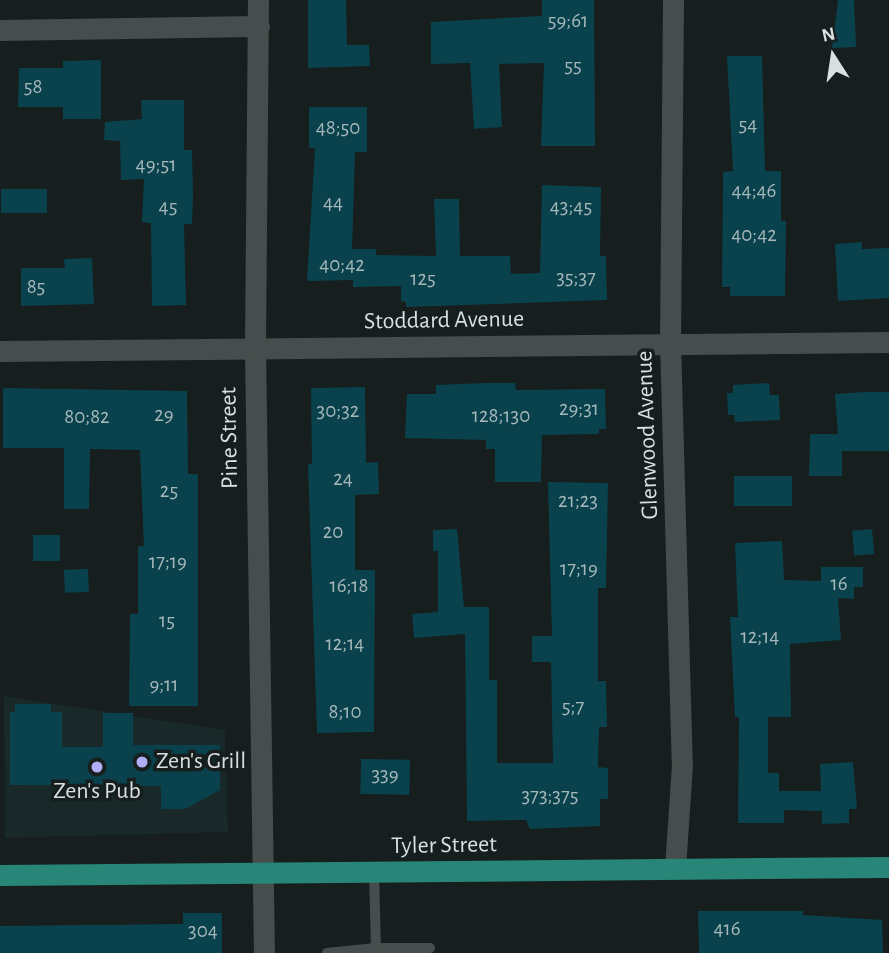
<!DOCTYPE html>
<html>
<head>
<meta charset="utf-8">
<style>
	body { margin:0 }
	#map { position:relative; width:889px; height:953px; overflow:hidden; background:#171e1e; font-family:"Alegreya Sans",sans-serif }
	div>[style] { position:absolute }
	.built>* { inset:0; background:#192828 }
	.building>* { inset:0; background:#09424c; transform-origin:0 0 }
	.service>* { height:10px; margin:-5px; padding:0 5px; transform-origin:5px; border-radius:5px; background:#464e4d }
	.minor>* { height:21px; margin:-10.5px; padding:0 10.5px; transform-origin:10.5px; border-radius:10.5px; background:#464e4d }
	.primary>* { height:21px; margin:-10.5px; padding:0 10.5px; transform-origin:10.5px; border-radius:10.5px; background:#278678 }
	.dots>* { width:19px; height:19px; translate:-50% -50%; box-sizing:border-box; border:4px solid #171e1e; border-radius:50% }
	span { translate:-50% -50%; white-space:nowrap; text-align:center; line-height:1.15; -webkit-text-stroke:7px #171e1e; paint-order:stroke }
	.number-label { font-size:21px; color:#a6b8ba }
	.number-label span { -webkit-text-stroke-width:0 }
	.street-label { font-size:24px; color:#dadfdf }
	.poi-label { font-size:24px; color:#dadfdf }
	.left { translate:0 -50%; text-align:left }
	.north { position:absolute; left:798px; top:21px; width:70px; height:70px; -webkit-text-stroke:5px #171e1e; paint-order:stroke; rotate:348deg; font-size:19px; font-weight:700; line-height:28px; text-align:center; color:#dadfdf }
	.north::after { content:''; display:block; margin:auto; width:24px; height:32px; background:#dadfdf; clip-path:polygon(50% 0,100% 100%,50% 72%,0 100%) }
</style>
</head>
<body>
<div id="map">
	<div class="built">
		<i style="clip-path:polygon(4px 696px,225px 730px,228px 832px,5px 838px)"></i>
	</div>
	<div class="building">
		<i style="clip-path:polygon(308px 0,346px 0,347px 45px,369px 45px,370px 66px,308px 68px)"></i>
		<i style="clip-path:polygon(542px 0,594px 0,595px 146px,541px 146px,544px 63px,499px 64px,502px 127px,474px 129px,470px 63px,431px 64px,431px 22px,542px 16px)"></i>
		<i style="clip-path:polygon(838px 0,854px 0,856px 47px,832px 48px)"></i>
		<i style="clip-path:polygon(727px 56px,762px 56px,765px 171px,781px 171px,781px 221px,786px 221px,785px 296px,730px 296px,730px 287px,722px 287px,723px 172px,733px 171px)"></i>
		<i style="clip-path:polygon(101px 60px,101px 119px,63px 119px,63px 107px,18px 107px,19px 68px,63px 68px,63px 61px)"></i>
		<i style="clip-path:polygon(141px 100px,184px 100px,184px 150px,192px 150px,193px 193px,192px 224px,184px 224px,186px 305px,152px 306px,151px 223px,142px 222px,144px 179px,121px 180px,120px 141px,104px 140px,105px 122px,142px 119px)"></i>
		<i style="clip-path:polygon(309px 107px,367px 107px,367px 152px,355px 152px,352px 249px,376px 249px,376px 255px,436px 256px,434px 199px,459px 199px,460px 256px,510px 256px,511px 274px,540px 273px,542px 185px,601px 187px,600px 256px,606px 256px,607px 300px,406px 307px,406px 302px,401px 301px,401px 286px,353px 287px,353px 280px,307px 281px,315px 148px,309px 148px)"></i>
		<i style="left:1px;top:189px;width:46px;height:24px"></i>
		<i style="clip-path:polygon(862px 242px,862px 249px,889px 248px,889px 298px,838px 301px,835px 244px)"></i>
		<i style="clip-path:polygon(92px 258px,94px 304px,21px 306px,21px 268px,65px 268px,64px 259px)"></i>
		<i style="clip-path:polygon(485px 383px,515px 383px,516px 390px,605px 389px,606px 429px,599px 429px,599px 434px,542px 435px,541px 482px,495px 482px,495px 449px,486px 449px,486px 440px,405px 438px,407px 394px,436px 394px,436px 385px)"></i>
		<i style="clip-path:polygon(769px 383px,770px 395px,779px 395px,780px 420px,735px 422px,734px 415px,728px 415px,727px 393px,733px 393px,733px 385px)"></i>
		<i style="clip-path:polygon(365px 387px,366px 463px,378px 462px,379px 494px,355px 495px,355px 570px,375px 570px,374px 732px,317px 733px,308px 464px,312px 464px,311px 388px)"></i>
		<i style="clip-path:polygon(3px 388px,187px 391px,188px 474px,198px 474px,198px 706px,129px 706px,130px 614px,138px 614px,138px 546px,144px 546px,140px 450px,90px 449px,89px 509px,64px 509px,64px 448px,3px 448px)"></i>
		<i style="clip-path:polygon(864px 392px,889px 392px,889px 451px,842px 451px,842px 476px,809px 476px,810px 434px,838px 434px,835px 394px)"></i>
		<i style="left:734px;top:476px;width:58px;height:30px"></i>
		<i style="clip-path:polygon(548px 482px,608px 483px,606px 588px,598px 588px,598px 681px,606px 681px,607px 727px,599px 727px,598px 767px,608px 768px,608px 799px,600px 799px,600px 826px,530px 829px,526px 820px,467px 821px,465px 634px,414px 638px,412px 614px,438px 612px,438px 551px,433px 551px,433px 530px,457px 529px,464px 607px,489px 607px,489px 680px,497px 680px,497px 763px,553px 763px,551px 662px,532px 662px,532px 636px,552px 636px)"></i>
		<i style="left:872px;top:529px;width:25px;height:20px;rotate:85deg"></i>
		<i style="left:33px;top:535px;width:27px;height:26px"></i>
		<i style="clip-path:polygon(782px 541px,784px 580px,821px 581px,821px 567px,863px 567px,863px 587px,854px 587px,854px 599px,838px 598px,841px 640px,790px 644px,791px 717px,768px 717px,768px 773px,779px 773px,779px 791px,821px 791px,820px 764px,853px 762px,857px 809px,849px 809px,849px 823px,822px 824px,822px 811px,784px 810px,784px 823px,738px 823px,739px 717px,735px 717px,730px 617px,738px 617px,735px 543px)"></i>
		<i style="left:88px;top:569px;width:23px;height:24px;rotate:88deg"></i>
		<i style="clip-path:polygon(15px 704px,51px 704px,51px 712px,62px 712px,62px 747px,103px 747px,103px 713px,133px 713px,133px 745px,220px 745px,220px 790px,185px 809px,161px 809px,161px 786px,10px 785px,10px 712px,15px 712px)"></i>
		<i style="left:361px;top:759px;width:49px;height:35px;rotate:1deg"></i>
		<i style="clip-path:polygon(698px 911px,803px 911px,803px 915px,882px 920px,883px 953px,699px 953px)"></i>
		<i style="clip-path:polygon(183px 913px,222px 913px,222px 953px,0 953px,0 926px,183px 924px)"></i>
	</div>
	<div class="service">
		<i style="left:374px;top:873px;width:75px;rotate:88.5deg"></i>
		<i style="left:376px;top:948px;width:54px"></i>
		<i style="left:327px;top:953px;width:49px;rotate:-5.8deg"></i>
	</div>
	<div class="minor">
		<i style="left:258px;top:0;width:349px;rotate:90.5deg"></i>
		<i style="left:255px;top:349px;width:604px;rotate:89.15deg"></i>
		<i style="left:673px;top:0;width:342px;rotate:90.5deg"></i>
		<i style="left:670px;top:342px;width:423px;rotate:88.4deg"></i>
		<i style="left:682px;top:765px;width:103px;rotate:93.9deg"></i>
		<i style="left:0;top:30px;width:259px;rotate:-0.9deg"></i>
		<i style="left:0;top:351px;width:889px;rotate:-0.58deg"></i>
	</div>
	<div class="primary">
		<i style="left:0;top:875px;width:889px;rotate:-0.52deg"></i>
	</div>
	<div class="dots">
		<i style="left:142px;top:762px;background:#b2adf9"></i>
		<i style="left:97px;top:767px;background:#b2adf9"></i>
	</div>
	<div class="number-label">
		<span style="left:568px;top:21px">59;61</span>
		<span style="left:573px;top:66px">55</span>
		<span style="left:33px;top:87px">58</span>
		<span style="left:748px;top:125px">54</span>
		<span style="left:338px;top:128px">48;50</span>
		<span style="left:156px;top:165px">49;51</span>
		<span style="left:754px;top:191px">44;46</span>
		<span style="left:333px;top:203px">44</span>
		<span style="left:168px;top:207px">45</span>
		<span style="left:571px;top:207px">43;45</span>
		<span style="left:754px;top:235px">40;42</span>
		<span style="left:342px;top:265px">40;42</span>
		<span style="left:576px;top:278px">35;37</span>
		<span style="left:423px;top:279px">125</span>
		<span style="left:36px;top:287px">85</span>
		<span style="left:579px;top:409px">29;31</span>
		<span style="left:338px;top:411px">30;32</span>
		<span style="left:164px;top:415px">29</span>
		<span style="left:501px;top:416px">128;130</span>
		<span style="left:87px;top:417px">80;82</span>
		<span style="left:343px;top:479px">24</span>
		<span style="left:169px;top:491px">25</span>
		<span style="left:578px;top:501px">21;23</span>
		<span style="left:333px;top:532px">20</span>
		<span style="left:168px;top:562px">17;19</span>
		<span style="left:579px;top:569px">17;19</span>
		<span style="left:839px;top:584px">16</span>
		<span style="left:349px;top:586px">16;18</span>
		<span style="left:167px;top:621px">15</span>
		<span style="left:760px;top:637px">12;14</span>
		<span style="left:345px;top:644px">12;14</span>
		<span style="left:164px;top:685px">9;11</span>
		<span style="left:573px;top:707px">5;7</span>
		<span style="left:345px;top:712px">8;10</span>
		<span style="left:385px;top:775px">339</span>
		<span style="left:550px;top:796px">373;375</span>
		<span style="left:727px;top:929px">416</span>
		<span style="left:203px;top:931px">304</span>
	</div>
	<div class="street-label">
		<span style="left:444px;top:321px;rotate:-1deg">Stoddard Avenue</span>
		<span style="left:648px;top:435px;rotate:-92deg">Glenwood Avenue</span>
		<span style="left:230px;top:438px;rotate:-91deg">Pine Street</span>
		<span style="left:444px;top:846px;rotate:-1deg">Tyler Street</span>
	</div>
	<div class="poi-label">
		<span class="left" style="left:156px;top:762px">Zen's Grill</span>
		<span style="left:97px;top:792px">Zen's Pub</span>
	</div>
	<div class="north">N</div>
</div>
</body>
</html>
